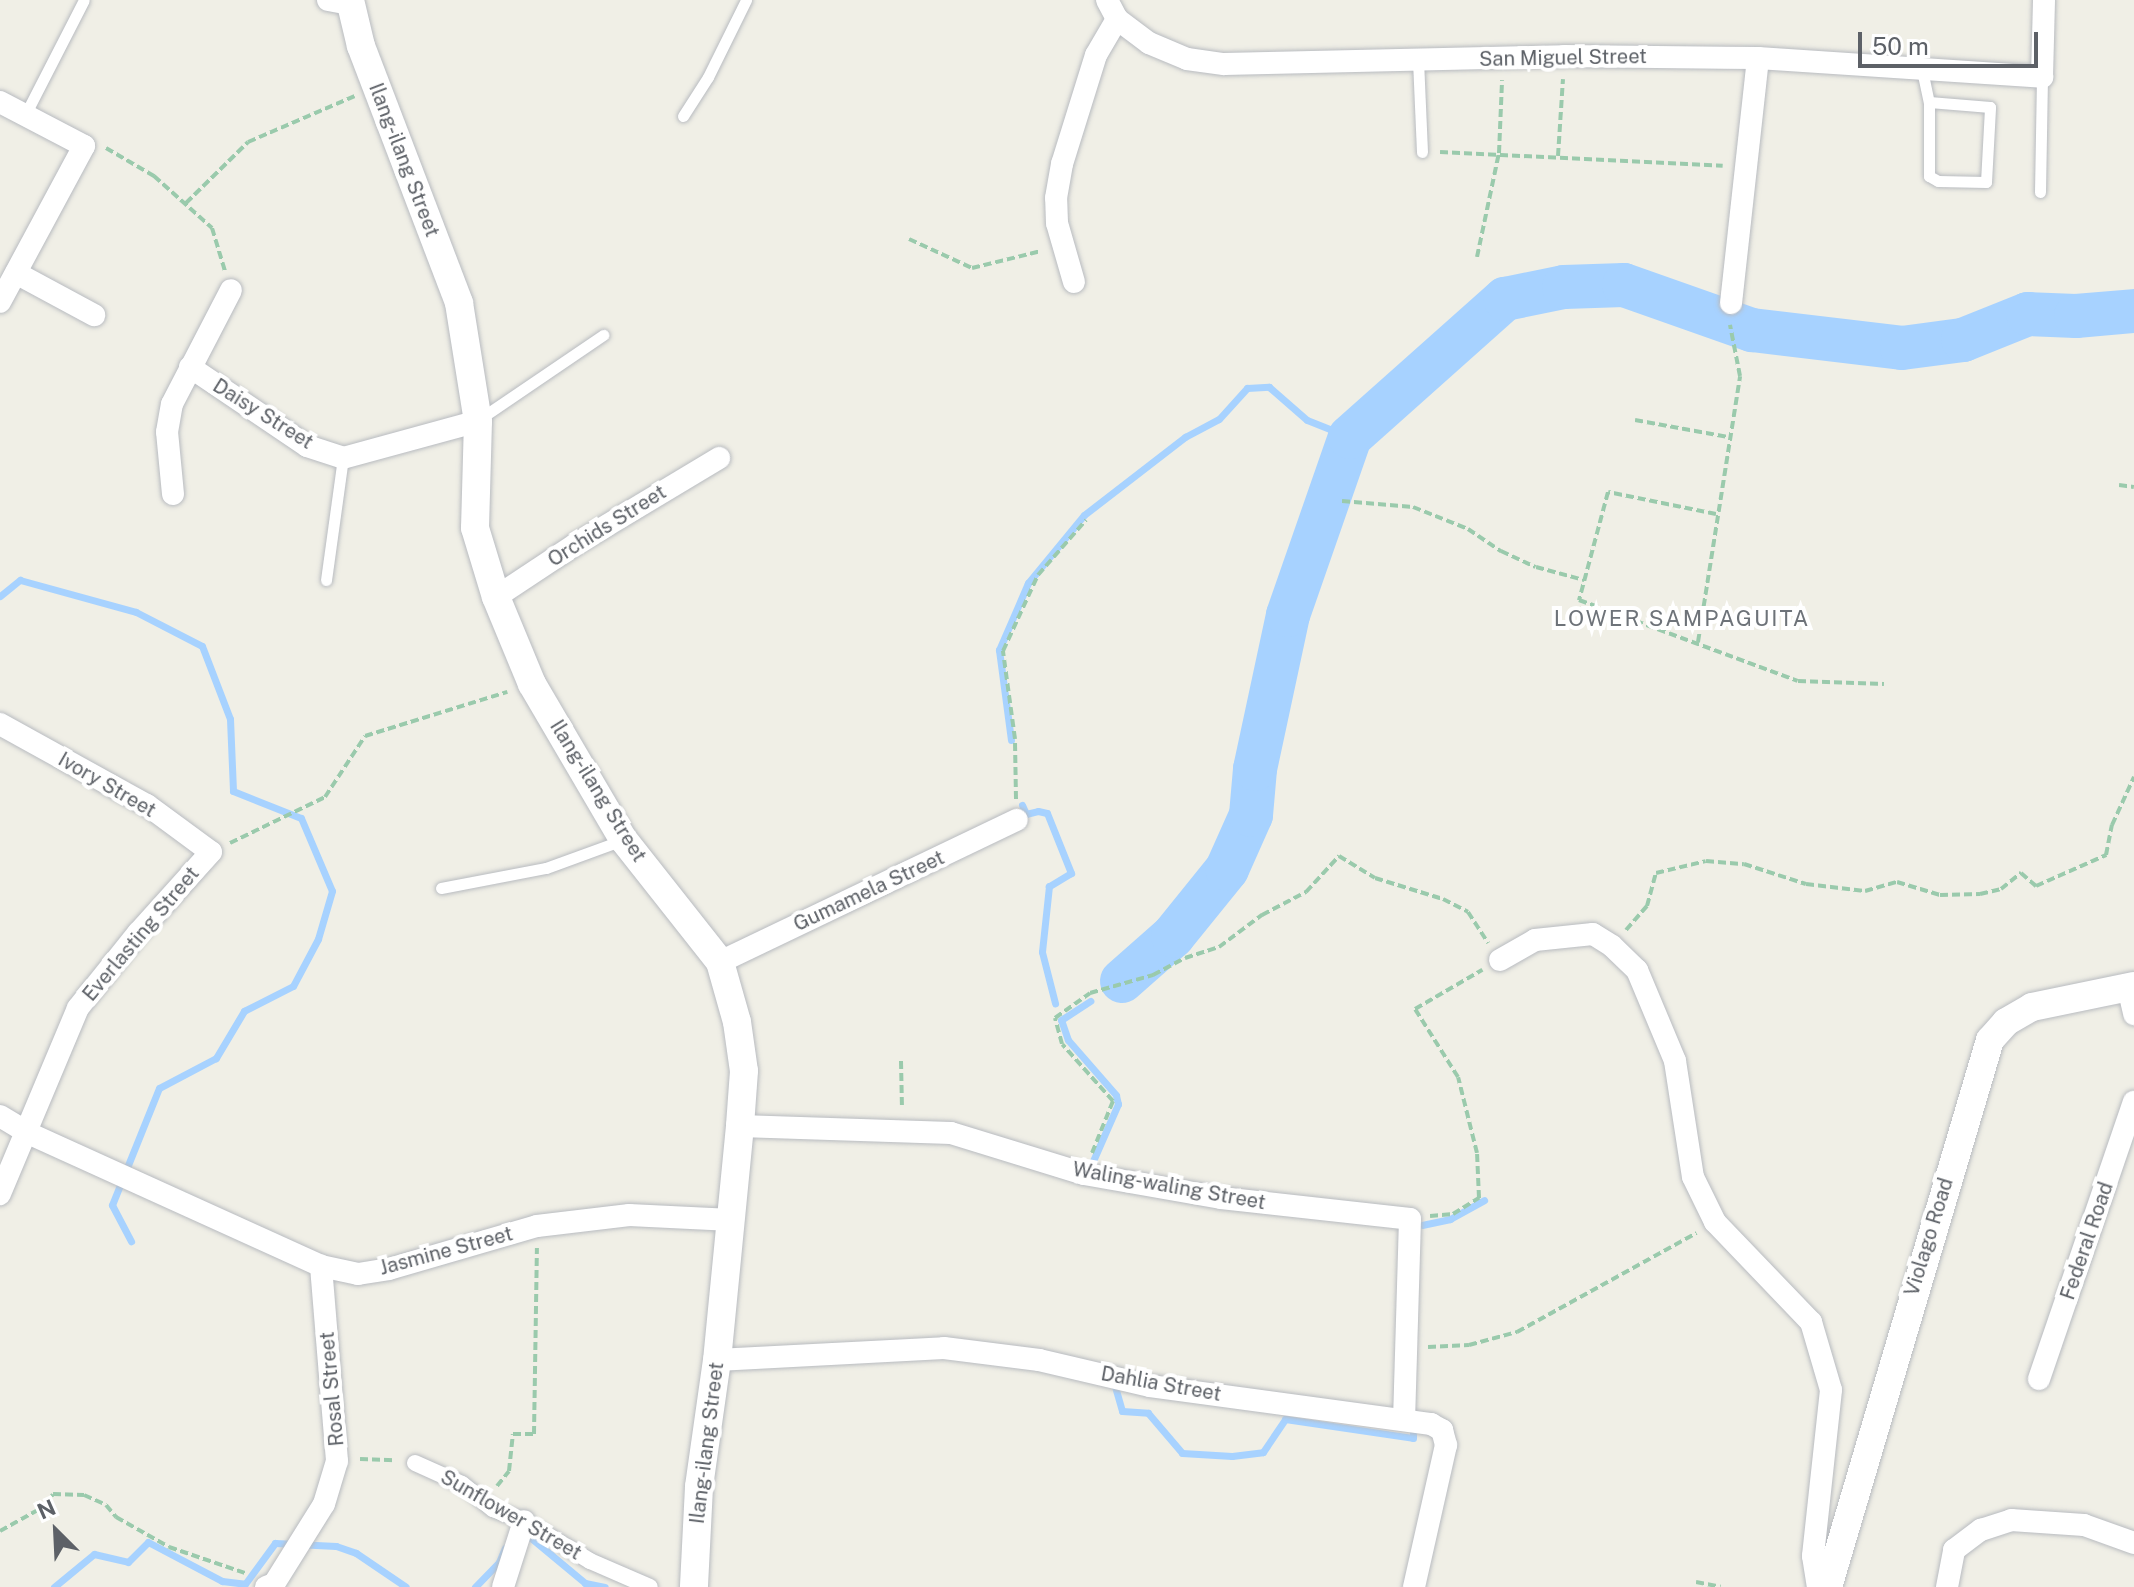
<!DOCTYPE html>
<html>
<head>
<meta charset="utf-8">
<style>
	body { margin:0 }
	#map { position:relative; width:2134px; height:1587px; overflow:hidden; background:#f0efe6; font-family:"Public Sans",sans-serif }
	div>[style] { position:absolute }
	.stream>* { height:7px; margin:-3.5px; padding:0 3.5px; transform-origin:3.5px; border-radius:3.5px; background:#a7d2ff }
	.river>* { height:44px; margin:-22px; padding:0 22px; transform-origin:22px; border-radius:22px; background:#a7d2ff }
	.path>* { height:4px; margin-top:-2px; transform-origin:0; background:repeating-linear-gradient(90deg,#9acaac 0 8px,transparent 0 12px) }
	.roads { filter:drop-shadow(0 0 2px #b8bbc0) drop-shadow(0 0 2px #b8bbc0) }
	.service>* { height:11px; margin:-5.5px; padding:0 5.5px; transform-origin:5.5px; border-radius:5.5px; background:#fff }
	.pedestrian>* { height:16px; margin:-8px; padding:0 8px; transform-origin:8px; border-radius:8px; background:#fff }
	.minor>* { height:22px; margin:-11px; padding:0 11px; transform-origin:11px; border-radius:11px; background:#fff }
	.tertiary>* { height:28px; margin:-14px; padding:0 14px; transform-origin:14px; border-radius:14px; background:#fff }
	span { translate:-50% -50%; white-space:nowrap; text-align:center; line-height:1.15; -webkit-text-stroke:8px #fff; paint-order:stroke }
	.street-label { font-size:20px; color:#5d6167 }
	.neighbourhood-label { font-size:22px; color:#6e7379; letter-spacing:2px }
	.north { position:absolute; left:16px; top:1491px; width:80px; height:80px; -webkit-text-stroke:6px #fff; paint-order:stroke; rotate:336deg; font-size:22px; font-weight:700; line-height:32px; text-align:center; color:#5d6167 }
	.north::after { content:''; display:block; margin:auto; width:28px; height:36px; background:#5d6167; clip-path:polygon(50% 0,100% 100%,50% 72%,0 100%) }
	.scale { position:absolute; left:1858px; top:32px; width:180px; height:36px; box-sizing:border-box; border:4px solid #5d6167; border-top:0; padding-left:10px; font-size:24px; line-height:28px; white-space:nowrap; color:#5d6167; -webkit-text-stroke:6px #fff; paint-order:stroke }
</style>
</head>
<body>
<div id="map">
	<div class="stream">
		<i style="left:0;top:596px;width:26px;rotate:-39deg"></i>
		<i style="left:20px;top:580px;width:120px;rotate:15.4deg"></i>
		<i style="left:136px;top:612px;width:74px;rotate:27.3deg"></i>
		<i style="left:202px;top:646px;width:78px;rotate:69deg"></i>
		<i style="left:230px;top:719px;width:72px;rotate:87.6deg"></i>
		<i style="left:233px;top:791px;width:73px;rotate:21.7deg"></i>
		<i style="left:301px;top:818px;width:79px;rotate:67deg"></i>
		<i style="left:332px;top:891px;width:50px;rotate:106.3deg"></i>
		<i style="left:318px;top:939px;width:53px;rotate:118deg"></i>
		<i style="left:293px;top:986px;width:55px;rotate:153deg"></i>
		<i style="left:244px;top:1011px;width:55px;rotate:120.8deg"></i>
		<i style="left:216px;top:1058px;width:64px;rotate:152.2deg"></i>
		<i style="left:159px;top:1088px;width:126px;rotate:111.9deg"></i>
		<i style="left:112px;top:1205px;width:41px;rotate:62.2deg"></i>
		<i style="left:1011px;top:740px;width:91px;rotate:-97.6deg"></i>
		<i style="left:999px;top:650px;width:73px;rotate:-66.6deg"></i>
		<i style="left:1028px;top:583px;width:88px;rotate:-50.5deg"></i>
		<i style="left:1084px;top:515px;width:128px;rotate:-37.7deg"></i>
		<i style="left:1185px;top:437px;width:38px;rotate:-28deg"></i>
		<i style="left:1219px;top:419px;width:42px;rotate:-47.9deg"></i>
		<i style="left:1247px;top:388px;width:22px;rotate:-3deg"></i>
		<i style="left:1269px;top:387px;width:50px;rotate:41deg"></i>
		<i style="left:1307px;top:420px;width:46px;rotate:21.6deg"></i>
		<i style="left:1022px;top:805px;width:10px;rotate:66deg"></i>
		<i style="left:1026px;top:814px;width:12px;rotate:-14deg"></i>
		<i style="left:1038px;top:811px;width:9px;rotate:13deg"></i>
		<i style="left:1047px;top:813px;width:65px;rotate:68.2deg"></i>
		<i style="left:1071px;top:873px;width:26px;rotate:149deg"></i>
		<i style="left:1049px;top:886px;width:66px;rotate:96.1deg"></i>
		<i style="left:1042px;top:952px;width:53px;rotate:75.7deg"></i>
		<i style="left:1089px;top:1170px;width:72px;rotate:-66.3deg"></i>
		<i style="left:1118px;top:1104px;width:9px;rotate:-103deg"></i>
		<i style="left:1116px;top:1095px;width:73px;rotate:-131.1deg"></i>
		<i style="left:1068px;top:1040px;width:21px;rotate:-109deg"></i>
		<i style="left:1061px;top:1020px;width:35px;rotate:-33deg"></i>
		<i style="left:1422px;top:1225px;width:29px;rotate:-12deg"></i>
		<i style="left:1450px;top:1219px;width:39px;rotate:-29deg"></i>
		<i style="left:1114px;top:1383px;width:29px;rotate:74deg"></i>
		<i style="left:1122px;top:1411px;width:26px;rotate:4deg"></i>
		<i style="left:1148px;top:1413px;width:52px;rotate:49.6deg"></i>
		<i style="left:1182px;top:1453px;width:50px;rotate:3.4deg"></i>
		<i style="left:1232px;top:1456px;width:31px;rotate:-7deg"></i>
		<i style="left:1263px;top:1452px;width:40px;rotate:-56deg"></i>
		<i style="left:1285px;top:1419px;width:129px;rotate:8.4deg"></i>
		<i style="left:1413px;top:1438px;width:7px;rotate:-90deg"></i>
		<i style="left:525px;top:1533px;width:78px;rotate:39.8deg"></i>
		<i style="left:585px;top:1583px;width:20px;rotate:11deg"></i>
		<i style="left:54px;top:1587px;width:52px;rotate:-39.5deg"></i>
		<i style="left:94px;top:1554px;width:35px;rotate:13deg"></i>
		<i style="left:128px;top:1562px;width:28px;rotate:-45deg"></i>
		<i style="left:148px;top:1542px;width:84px;rotate:27.8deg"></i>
		<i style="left:222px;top:1581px;width:23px;rotate:7deg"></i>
		<i style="left:245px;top:1584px;width:51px;rotate:-53.8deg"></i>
		<i style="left:275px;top:1543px;width:61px;rotate:2.8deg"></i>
		<i style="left:336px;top:1546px;width:21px;rotate:19deg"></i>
		<i style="left:356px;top:1553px;width:60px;rotate:34.2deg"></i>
		<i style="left:475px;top:1587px;width:35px;rotate:-46deg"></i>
		<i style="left:499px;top:1562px;width:15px;rotate:-67deg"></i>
	</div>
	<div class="river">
		<i style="left:1122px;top:981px;width:68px;rotate:-41.4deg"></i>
		<i style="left:1173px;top:936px;width:86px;rotate:-51.1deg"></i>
		<i style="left:1227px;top:869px;width:59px;rotate:-66deg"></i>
		<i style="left:1251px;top:815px;width:46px;rotate:-85deg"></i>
		<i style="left:1255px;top:769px;width:157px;rotate:-77.9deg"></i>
		<i style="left:1288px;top:615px;width:188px;rotate:-70.8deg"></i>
		<i style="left:1350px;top:437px;width:208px;rotate:-41.7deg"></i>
		<i style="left:1505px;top:299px;width:60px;rotate:-11.5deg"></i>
		<i style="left:1564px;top:287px;width:60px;rotate:-1.9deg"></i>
		<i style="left:1624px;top:285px;width:136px;rotate:19.4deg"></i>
		<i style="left:1752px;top:330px;width:151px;rotate:6.8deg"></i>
		<i style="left:1902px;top:348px;width:62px;rotate:-7.5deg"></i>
		<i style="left:1963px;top:340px;width:70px;rotate:-21.8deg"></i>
		<i style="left:2028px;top:314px;width:48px;rotate:2.4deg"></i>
		<i style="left:2076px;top:316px;width:58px;rotate:-4.9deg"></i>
	</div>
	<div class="path">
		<i style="left:106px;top:148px;width:56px;rotate:30.3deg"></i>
		<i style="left:154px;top:176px;width:78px;rotate:41.9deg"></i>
		<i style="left:212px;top:228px;width:45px;rotate:73.2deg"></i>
		<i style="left:1440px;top:152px;width:283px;rotate:2.8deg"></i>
		<i style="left:1558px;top:156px;width:77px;rotate:-86.3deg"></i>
		<i style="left:186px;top:203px;width:87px;rotate:-44.5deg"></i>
		<i style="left:248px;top:142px;width:116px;rotate:-23.3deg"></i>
		<i style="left:909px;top:239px;width:69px;rotate:24.7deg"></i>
		<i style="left:972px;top:268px;width:71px;rotate:-13.8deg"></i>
		<i style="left:1477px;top:257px;width:106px;rotate:-78.1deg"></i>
		<i style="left:1499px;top:153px;width:73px;rotate:-87.6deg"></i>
		<i style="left:1635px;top:420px;width:96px;rotate:10.3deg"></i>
		<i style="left:2119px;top:485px;width:15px;rotate:8deg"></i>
		<i style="left:1342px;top:501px;width:71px;rotate:4.8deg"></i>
		<i style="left:1413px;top:507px;width:59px;rotate:21.8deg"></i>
		<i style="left:1468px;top:529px;width:40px;rotate:34deg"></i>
		<i style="left:1501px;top:551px;width:38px;rotate:25deg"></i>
		<i style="left:1536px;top:567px;width:50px;rotate:15.2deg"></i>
		<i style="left:1716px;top:514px;width:110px;rotate:-168.5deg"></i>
		<i style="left:1608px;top:492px;width:112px;rotate:105deg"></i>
		<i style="left:1579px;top:600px;width:233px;rotate:20.3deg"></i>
		<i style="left:1798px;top:681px;width:86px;rotate:2deg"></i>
		<i style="left:1698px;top:642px;width:269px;rotate:-81deg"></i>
		<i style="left:1740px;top:376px;width:52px;rotate:-101.1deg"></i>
		<i style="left:1016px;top:799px;width:60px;rotate:-91deg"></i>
		<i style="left:1015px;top:739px;width:89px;rotate:-97.8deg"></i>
		<i style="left:1003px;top:651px;width:84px;rotate:-65.3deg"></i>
		<i style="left:1038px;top:575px;width:73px;rotate:-48.9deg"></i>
		<i style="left:230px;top:843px;width:106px;rotate:-25.8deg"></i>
		<i style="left:325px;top:797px;width:73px;rotate:-56.7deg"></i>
		<i style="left:365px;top:736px;width:149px;rotate:-17.2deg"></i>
		<i style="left:1626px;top:930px;width:32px;rotate:-49deg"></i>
		<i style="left:1647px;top:906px;width:34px;rotate:-75deg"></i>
		<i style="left:1656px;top:873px;width:51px;rotate:-13.5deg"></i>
		<i style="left:1706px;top:861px;width:38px;rotate:5deg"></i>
		<i style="left:1744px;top:864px;width:65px;rotate:17.9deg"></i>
		<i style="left:1806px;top:884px;width:59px;rotate:6.8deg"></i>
		<i style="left:1865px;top:891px;width:33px;rotate:-16deg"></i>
		<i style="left:1897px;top:882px;width:45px;rotate:16.8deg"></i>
		<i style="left:1940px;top:895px;width:40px;rotate:-1.4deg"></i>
		<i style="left:1980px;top:894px;width:22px;rotate:-13deg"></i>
		<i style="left:2001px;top:889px;width:26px;rotate:-39deg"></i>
		<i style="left:2021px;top:873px;width:20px;rotate:41deg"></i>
		<i style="left:2036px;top:886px;width:77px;rotate:-23.9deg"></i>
		<i style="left:2106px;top:855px;width:31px;rotate:-79deg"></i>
		<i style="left:2112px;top:825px;width:53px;rotate:-65.4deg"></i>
		<i style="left:901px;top:1061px;width:48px;rotate:88.8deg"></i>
		<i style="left:1092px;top:1153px;width:56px;rotate:-68deg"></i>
		<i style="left:1113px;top:1101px;width:76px;rotate:-131.8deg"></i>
		<i style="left:1062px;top:1044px;width:27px;rotate:-105deg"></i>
		<i style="left:1055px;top:1018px;width:43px;rotate:-35.5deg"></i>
		<i style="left:1090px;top:993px;width:66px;rotate:-15.9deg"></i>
		<i style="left:1153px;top:975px;width:36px;rotate:-28deg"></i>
		<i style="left:1185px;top:958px;width:36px;rotate:-18deg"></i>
		<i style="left:1219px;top:947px;width:54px;rotate:-36.7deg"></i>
		<i style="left:1262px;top:915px;width:50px;rotate:-27.6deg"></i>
		<i style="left:1306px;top:892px;width:49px;rotate:-47.5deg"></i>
		<i style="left:1339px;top:856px;width:42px;rotate:31.4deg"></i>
		<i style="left:1375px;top:878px;width:71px;rotate:17.2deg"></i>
		<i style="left:1443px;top:899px;width:28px;rotate:27deg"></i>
		<i style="left:1468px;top:912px;width:37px;rotate:57deg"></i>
		<i style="left:1430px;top:1216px;width:23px;rotate:-5deg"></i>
		<i style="left:1453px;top:1214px;width:31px;rotate:-32deg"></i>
		<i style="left:1479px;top:1198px;width:45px;rotate:-92.5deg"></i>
		<i style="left:1477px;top:1153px;width:78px;rotate:-104deg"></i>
		<i style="left:1458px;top:1077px;width:80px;rotate:-122.3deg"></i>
		<i style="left:1415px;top:1009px;width:78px;rotate:-30.2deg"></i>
		<i style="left:1428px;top:1347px;width:41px;rotate:-2.8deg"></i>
		<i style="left:1469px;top:1345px;width:50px;rotate:-15.2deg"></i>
		<i style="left:1517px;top:1332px;width:205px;rotate:-28.9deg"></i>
		<i style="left:360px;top:1459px;width:35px;rotate:2deg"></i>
		<i style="left:497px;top:1486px;width:19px;rotate:-51deg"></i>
		<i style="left:509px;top:1471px;width:37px;rotate:-84deg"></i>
		<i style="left:513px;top:1434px;width:21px"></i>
		<i style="left:534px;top:1434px;width:186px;rotate:-89.1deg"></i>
		<i style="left:0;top:1531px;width:51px;rotate:-29.1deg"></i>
		<i style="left:45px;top:1506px;width:14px;rotate:-56deg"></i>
		<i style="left:53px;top:1494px;width:31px;rotate:2deg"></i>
		<i style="left:84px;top:1495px;width:24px;rotate:24deg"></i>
		<i style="left:106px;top:1505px;width:16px;rotate:50deg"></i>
		<i style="left:116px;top:1517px;width:61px;rotate:29.5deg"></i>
		<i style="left:169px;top:1547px;width:83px;rotate:18.9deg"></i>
		<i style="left:1696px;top:1582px;width:25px;rotate:11deg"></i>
	</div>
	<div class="roads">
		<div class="service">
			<i style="left:1418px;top:60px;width:92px;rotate:87.5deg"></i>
			<i style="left:1922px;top:70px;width:33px;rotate:78deg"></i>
			<i style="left:1929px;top:102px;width:74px;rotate:90deg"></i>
			<i style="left:1929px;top:176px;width:10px;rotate:29deg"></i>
			<i style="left:1938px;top:181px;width:48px;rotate:1.2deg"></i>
			<i style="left:1986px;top:182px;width:75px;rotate:-86.9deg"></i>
			<i style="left:1990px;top:107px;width:61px;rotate:-175.3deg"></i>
			<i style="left:683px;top:116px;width:46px;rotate:-57.3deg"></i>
			<i style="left:708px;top:77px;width:86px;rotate:-63.7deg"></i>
			<i style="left:24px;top:117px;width:131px;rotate:-62.9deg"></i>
			<i style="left:2040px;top:192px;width:115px;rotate:-89deg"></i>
			<i style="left:481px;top:418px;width:148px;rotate:-34.2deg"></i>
			<i style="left:326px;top:580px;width:123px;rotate:-82.1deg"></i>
			<i style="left:441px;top:888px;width:107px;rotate:-10.8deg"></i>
			<i style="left:546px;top:868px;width:82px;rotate:-20deg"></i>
		</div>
		<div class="pedestrian">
			<i style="left:415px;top:1463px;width:51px;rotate:24.1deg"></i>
			<i style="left:462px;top:1484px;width:40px;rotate:39deg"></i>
			<i style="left:493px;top:1509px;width:33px;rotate:21deg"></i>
			<i style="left:524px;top:1521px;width:77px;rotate:31.2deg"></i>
			<i style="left:590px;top:1561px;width:65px;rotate:23.4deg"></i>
		</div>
		<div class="minor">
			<i style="left:328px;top:0;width:22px;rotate:10deg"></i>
			<i style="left:1107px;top:0;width:21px;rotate:62deg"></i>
			<i style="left:1117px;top:19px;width:40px;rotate:37deg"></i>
			<i style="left:1149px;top:43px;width:41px;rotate:22.8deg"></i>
			<i style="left:1187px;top:59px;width:37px;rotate:8deg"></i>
			<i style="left:1224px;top:64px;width:340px;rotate:-1.3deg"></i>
			<i style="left:1564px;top:56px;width:194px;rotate:0.6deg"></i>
			<i style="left:1758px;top:58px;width:285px;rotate:3.8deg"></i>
			<i style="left:2042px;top:77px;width:77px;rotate:-88.5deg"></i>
			<i style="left:0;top:102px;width:95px;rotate:27.6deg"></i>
			<i style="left:84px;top:146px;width:177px;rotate:118.3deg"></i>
			<i style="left:16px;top:273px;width:89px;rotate:28.3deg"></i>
			<i style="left:1074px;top:282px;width:61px;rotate:-106.1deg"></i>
			<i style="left:1057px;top:223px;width:25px;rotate:-92deg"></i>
			<i style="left:1056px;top:198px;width:35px;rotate:-80deg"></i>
			<i style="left:1062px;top:164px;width:114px;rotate:-72.7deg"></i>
			<i style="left:1096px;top:55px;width:42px;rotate:-59.7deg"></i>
			<i style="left:1731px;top:303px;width:246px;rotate:-83.7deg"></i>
			<i style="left:190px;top:367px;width:141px;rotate:34deg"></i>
			<i style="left:307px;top:446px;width:38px;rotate:18deg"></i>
			<i style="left:343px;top:458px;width:140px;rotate:-15.3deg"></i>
			<i style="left:173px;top:494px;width:62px;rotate:-95.5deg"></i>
			<i style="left:167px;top:432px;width:28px;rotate:-80deg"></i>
			<i style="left:172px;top:404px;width:128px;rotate:-62.6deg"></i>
			<i style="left:496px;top:597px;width:96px;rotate:-33.5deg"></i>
			<i style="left:576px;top:544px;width:167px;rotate:-31deg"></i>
			<i style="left:0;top:724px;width:168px;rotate:28.9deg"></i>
			<i style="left:147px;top:805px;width:79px;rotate:36.3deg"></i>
			<i style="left:211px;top:852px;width:109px;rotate:132deg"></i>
			<i style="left:138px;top:933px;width:96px;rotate:128.7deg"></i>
			<i style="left:78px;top:1008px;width:202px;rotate:112.8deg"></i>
			<i style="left:1500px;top:960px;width:40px;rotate:-29.7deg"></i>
			<i style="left:1535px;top:940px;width:58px;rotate:-5.9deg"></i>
			<i style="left:1593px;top:934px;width:22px;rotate:32deg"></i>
			<i style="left:1612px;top:946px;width:35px;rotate:44deg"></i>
			<i style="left:1637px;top:970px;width:99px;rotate:67.3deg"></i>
			<i style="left:1675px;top:1061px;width:117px;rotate:81.2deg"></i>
			<i style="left:1693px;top:1177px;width:50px;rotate:63.9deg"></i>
			<i style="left:1715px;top:1222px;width:139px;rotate:46.2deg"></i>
			<i style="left:1811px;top:1322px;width:71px;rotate:73.6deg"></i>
			<i style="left:1831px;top:1390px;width:167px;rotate:96.2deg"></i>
			<i style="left:1813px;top:1556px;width:31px;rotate:81deg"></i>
			<i style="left:720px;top:962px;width:329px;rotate:-25.6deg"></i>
			<i style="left:2128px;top:987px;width:28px;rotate:77deg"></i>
			<i style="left:0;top:1116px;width:33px;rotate:31deg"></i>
			<i style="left:28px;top:1133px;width:322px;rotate:24.4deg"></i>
			<i style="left:321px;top:1266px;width:38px;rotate:12deg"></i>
			<i style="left:358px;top:1274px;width:31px;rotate:-9deg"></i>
			<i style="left:389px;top:1269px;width:154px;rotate:-16.2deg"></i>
			<i style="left:537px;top:1226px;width:93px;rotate:-6.8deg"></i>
			<i style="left:629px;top:1215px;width:103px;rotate:2.8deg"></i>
			<i style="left:740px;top:1126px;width:211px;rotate:1.9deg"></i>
			<i style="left:951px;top:1133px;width:139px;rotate:17.1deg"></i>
			<i style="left:1084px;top:1174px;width:139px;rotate:9.9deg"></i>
			<i style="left:1221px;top:1198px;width:190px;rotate:6.3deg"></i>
			<i style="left:1410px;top:1219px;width:200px;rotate:91.7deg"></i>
			<i style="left:717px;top:1360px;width:227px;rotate:-3deg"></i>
			<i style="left:944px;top:1348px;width:96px;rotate:7.2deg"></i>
			<i style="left:1039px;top:1360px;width:114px;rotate:13.2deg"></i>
			<i style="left:1150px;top:1386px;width:284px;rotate:7.7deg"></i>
			<i style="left:1431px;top:1424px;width:13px;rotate:29deg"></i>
			<i style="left:1442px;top:1430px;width:16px;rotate:75deg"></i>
			<i style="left:1446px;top:1445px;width:146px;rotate:102.7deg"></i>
			<i style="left:2039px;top:1379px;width:293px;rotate:-71.1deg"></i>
			<i style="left:266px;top:1587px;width:9px;rotate:-21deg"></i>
			<i style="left:274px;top:1584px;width:94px;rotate:-58deg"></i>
			<i style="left:324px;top:1504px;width:45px;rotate:-73.2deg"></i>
			<i style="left:337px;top:1461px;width:196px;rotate:-94.7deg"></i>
			<i style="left:503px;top:1587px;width:69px;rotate:-72.3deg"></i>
			<i style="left:1947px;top:1587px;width:38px;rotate:-79deg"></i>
			<i style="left:1954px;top:1550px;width:34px;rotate:-37deg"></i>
			<i style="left:1981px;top:1530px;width:32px;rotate:-18deg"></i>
			<i style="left:2011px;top:1520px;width:73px;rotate:3.9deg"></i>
			<i style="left:2084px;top:1525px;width:53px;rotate:19.8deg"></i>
		</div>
		<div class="tertiary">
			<i style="left:350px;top:0;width:47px;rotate:76.6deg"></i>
			<i style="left:361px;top:46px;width:275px;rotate:69.1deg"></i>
			<i style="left:459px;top:303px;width:120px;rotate:80.9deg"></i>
			<i style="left:478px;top:421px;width:107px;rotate:91.6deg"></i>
			<i style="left:475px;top:528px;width:72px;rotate:73.1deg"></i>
			<i style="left:496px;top:597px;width:94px;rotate:67.5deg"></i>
			<i style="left:532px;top:684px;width:180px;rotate:59.6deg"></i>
			<i style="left:623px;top:839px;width:157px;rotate:51.7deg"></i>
			<i style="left:720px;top:962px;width:62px;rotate:74.2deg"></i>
			<i style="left:737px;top:1022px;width:49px;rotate:81.9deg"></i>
			<i style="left:744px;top:1071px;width:55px;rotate:94.2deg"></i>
			<i style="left:740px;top:1126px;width:235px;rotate:95.6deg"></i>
			<i style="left:717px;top:1360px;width:128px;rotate:98.1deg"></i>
			<i style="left:699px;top:1487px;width:100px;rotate:92.9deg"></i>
			<i style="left:1828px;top:1587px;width:570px;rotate:-73.5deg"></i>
			<i style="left:1990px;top:1040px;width:24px;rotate:-48deg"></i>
			<i style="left:2006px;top:1022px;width:30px;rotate:-30deg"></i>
			<i style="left:2032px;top:1007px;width:104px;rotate:-11.6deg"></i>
		</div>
	</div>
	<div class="street-label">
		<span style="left:1563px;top:58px;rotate:-1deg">San Miguel Street</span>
		<span style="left:404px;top:160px;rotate:69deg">Ilang-ilang Street</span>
		<span style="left:263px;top:414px;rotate:32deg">Daisy Street</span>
		<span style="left:607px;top:526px;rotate:-32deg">Orchids Street</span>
		<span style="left:107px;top:785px;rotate:30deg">Ivory Street</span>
		<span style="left:598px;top:791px;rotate:58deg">Ilang-ilang Street</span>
		<span style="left:869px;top:891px;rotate:-25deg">Gumamela Street</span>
		<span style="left:141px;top:934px;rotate:-50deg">Everlasting Street</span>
		<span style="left:1169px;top:1186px;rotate:10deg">Waling-waling Street</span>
		<span style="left:1929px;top:1237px;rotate:-73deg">Violago Road</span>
		<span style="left:2087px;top:1241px;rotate:-71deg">Federal Road</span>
		<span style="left:446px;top:1251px;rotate:-15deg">Jasmine Street</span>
		<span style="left:1161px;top:1384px;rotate:10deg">Dahlia Street</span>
		<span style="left:332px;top:1389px;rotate:-95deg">Rosal Street</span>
		<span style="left:707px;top:1443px;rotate:-83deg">Ilang-ilang Street</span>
		<span style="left:511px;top:1515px;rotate:30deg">Sunflower Street</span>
	</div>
	<div class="neighbourhood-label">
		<span style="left:1682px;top:619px">LOWER SAMPAGUITA</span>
	</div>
	<div class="north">N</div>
	<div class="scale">50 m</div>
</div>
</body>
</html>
